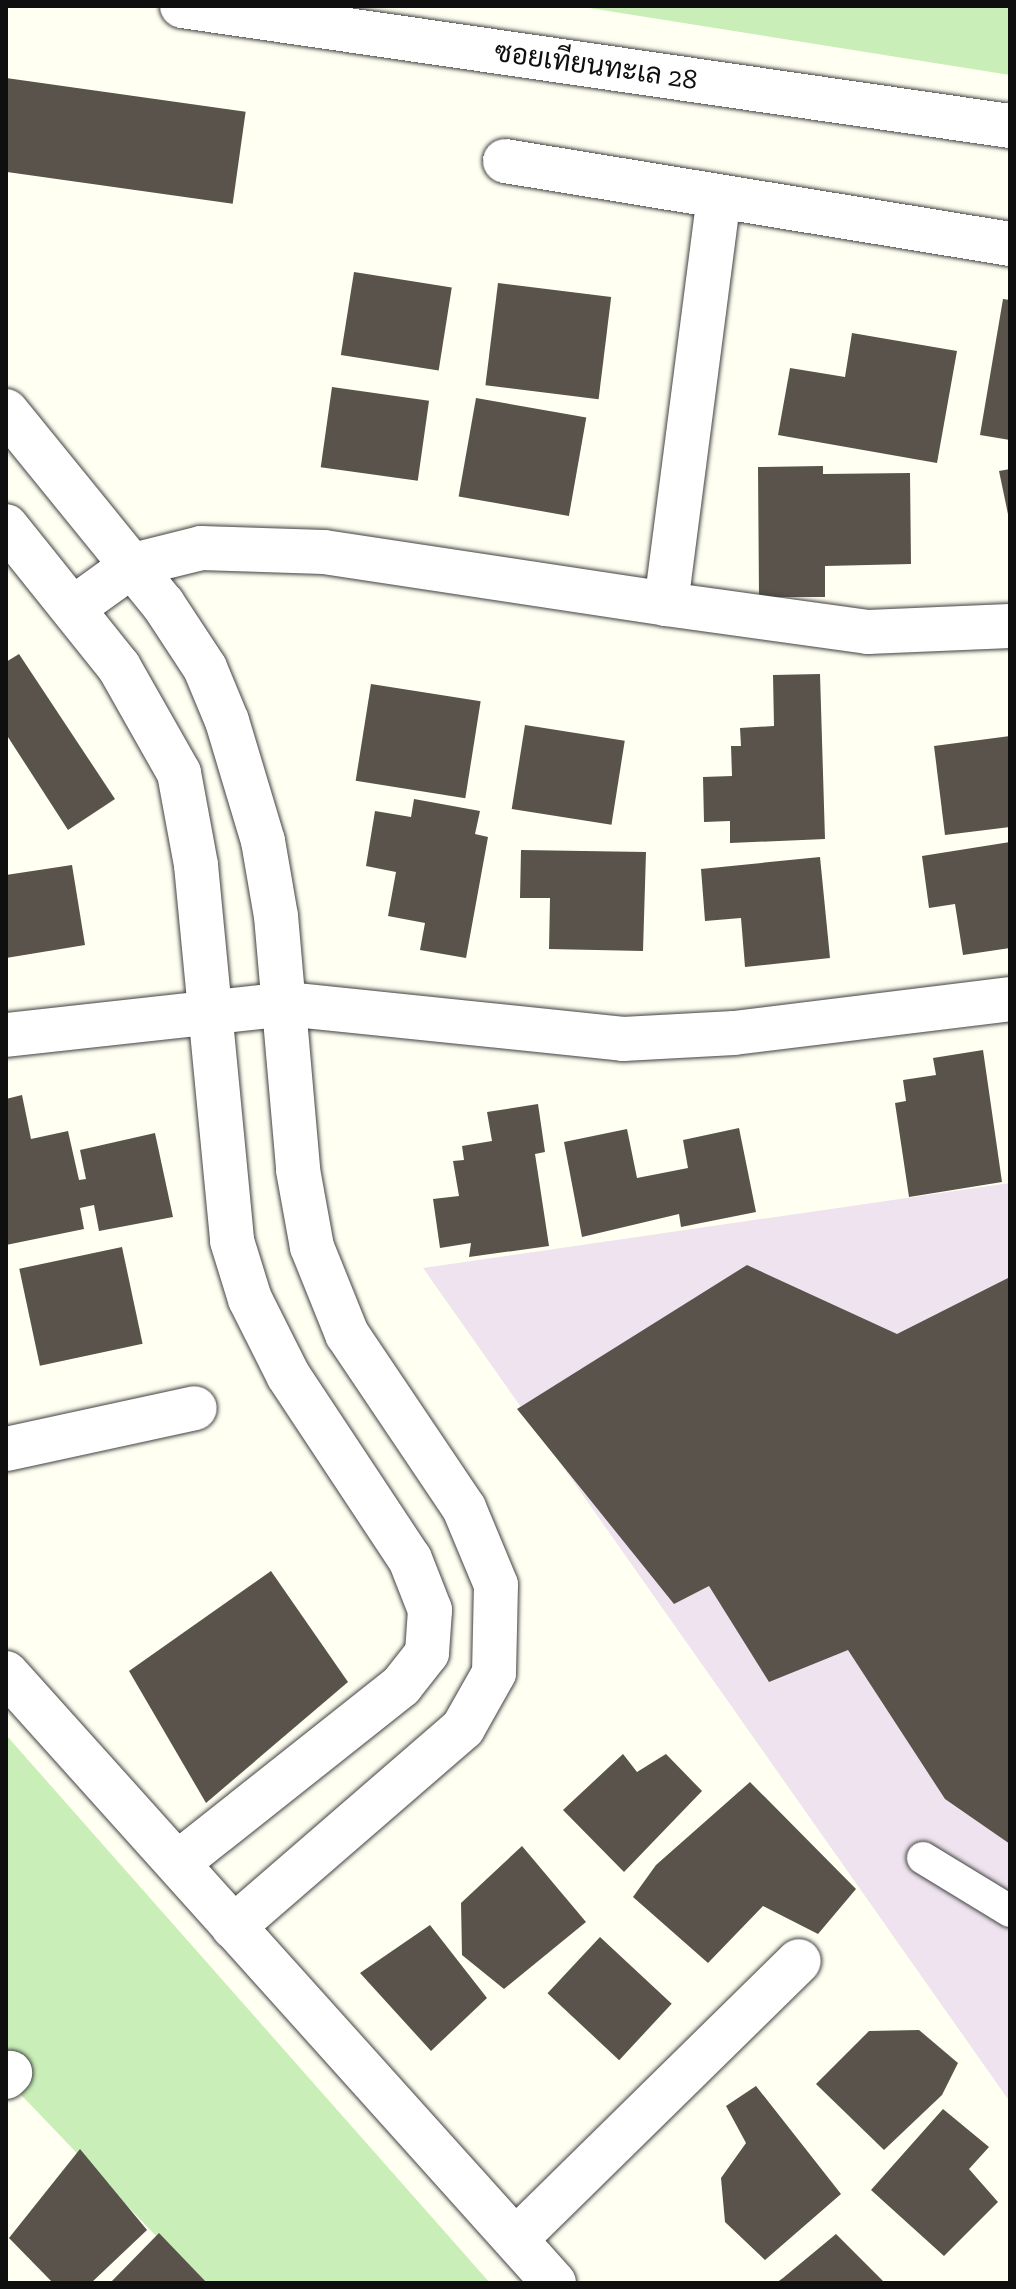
<!DOCTYPE html>
<html>
<head>
<meta charset="utf-8">
<style>
	body { margin:0 }
	#map { position:relative; width:1016px; height:2289px; overflow:hidden; background:#fffff2; font-family:"Zilla Slab",Sarabun,serif }
	div>[style] { position:absolute }
	.industrial>* { inset:0; background:#eee3ee }
	.green>* { inset:0; background:#c9eeb7 }
	.building>* { inset:0; background:#59534b; transform-origin:0 0 }
	.roads { filter:drop-shadow(0 0 2px #424242) drop-shadow(0 0 2px #424242) }
	.service>* { height:32px; margin:-16px; padding:0 16px; transform-origin:16px; border-radius:16px; background:#fff }
	.minor>* { height:44px; margin:-22px; padding:0 22px; transform-origin:22px; border-radius:22px; background:#fff }
	span { translate:-50% -50%; white-space:nowrap; text-align:center; line-height:1.15; -webkit-text-stroke:8px #fff; paint-order:stroke }
	.street-label { font-size:28px; color:#0f0f0f }
	.frame { position:absolute; inset:0; border:8px solid #0f0f0f; pointer-events:none }
</style>
</head>
<body>
<div id="map">
	<div class="industrial">
		<i style="clip-path:polygon(1010px 1183px,1010px 2102px,423px 1268px)"></i>
	</div>
	<div class="green">
		<i style="clip-path:polygon(577px 6px,1010px 6px,1010px 75px)"></i>
		<i style="clip-path:polygon(6px 1735px,490px 2283px,201px 2283px,6px 2079px)"></i>
	</div>
	<div class="building">
		<i style="left:6px;top:78px;width:242px;height:93px;rotate:8deg"></i>
		<i style="left:354px;top:272px;width:99px;height:84px;rotate:9deg"></i>
		<i style="left:498px;top:283px;width:114px;height:103px;rotate:7deg"></i>
		<i style="clip-path:polygon(1003px 299px,1010px 300px,1010px 440px,980px 435px)"></i>
		<i style="clip-path:polygon(852px 333px,957px 351px,937px 463px,778px 435px,790px 368px,845px 377px)"></i>
		<i style="left:332px;top:387px;width:98px;height:81px;rotate:8deg"></i>
		<i style="left:476px;top:398px;width:112px;height:100px;rotate:10deg"></i>
		<i style="clip-path:polygon(823px 466px,823px 474px,910px 473px,911px 564px,825px 566px,825px 597px,759px 597px,758px 467px)"></i>
		<i style="clip-path:polygon(1010px 469px,1010px 519px,1009px 519px,999px 471px)"></i>
		<i style="clip-path:polygon(19px 654px,115px 799px,68px 830px,6px 734px,6px 662px)"></i>
		<i style="clip-path:polygon(820px 674px,825px 839px,730px 843px,730px 821px,704px 822px,703px 777px,732px 776px,731px 746px,741px 746px,740px 728px,774px 726px,773px 675px)"></i>
		<i style="left:371px;top:684px;width:111px;height:98px;rotate:9deg"></i>
		<i style="left:525px;top:725px;width:101px;height:85px;rotate:9deg"></i>
		<i style="clip-path:polygon(1010px 736px,1010px 827px,945px 835px,934px 746px)"></i>
		<i style="clip-path:polygon(414px 799px,480px 811px,475px 834px,488px 837px,466px 958px,420px 950px,425px 923px,388px 916px,396px 872px,366px 866px,375px 811px,411px 817px)"></i>
		<i style="clip-path:polygon(1010px 842px,1010px 948px,963px 955px,955px 904px,929px 908px,922px 856px)"></i>
		<i style="clip-path:polygon(521px 850px,646px 852px,643px 951px,549px 949px,550px 898px,520px 898px)"></i>
		<i style="clip-path:polygon(820px 857px,830px 958px,745px 967px,741px 918px,705px 921px,701px 869px)"></i>
		<i style="clip-path:polygon(72px 865px,85px 945px,6px 958px,6px 875px)"></i>
		<i style="clip-path:polygon(983px 1050px,1002px 1182px,909px 1197px,895px 1103px,906px 1101px,903px 1080px,936px 1075px,933px 1058px)"></i>
		<i style="clip-path:polygon(22px 1095px,31px 1139px,68px 1131px,79px 1180px,86px 1179px,80px 1150px,155px 1133px,173px 1217px,99px 1231px,94px 1205px,80px 1208px,84px 1229px,6px 1245px,6px 1099px)"></i>
		<i style="clip-path:polygon(538px 1104px,545px 1152px,535px 1154px,549px 1246px,469px 1257px,471px 1243px,440px 1248px,433px 1199px,459px 1196px,453px 1161px,464px 1160px,462px 1146px,492px 1141px,487px 1112px)"></i>
		<i style="clip-path:polygon(739px 1128px,756px 1212px,681px 1227px,679px 1214px,582px 1237px,564px 1142px,627px 1129px,637px 1178px,688px 1168px,683px 1140px)"></i>
		<i style="left:122px;top:1247px;width:99px;height:105px;rotate:78deg"></i>
		<i style="clip-path:polygon(747px 1265px,897px 1334px,1010px 1277px,1010px 1844px,945px 1799px,848px 1650px,769px 1682px,709px 1586px,674px 1604px,517px 1409px)"></i>
		<i style="clip-path:polygon(271px 1571px,348px 1682px,206px 1803px,129px 1671px)"></i>
		<i style="clip-path:polygon(623px 1754px,637px 1772px,666px 1754px,702px 1791px,624px 1872px,563px 1810px)"></i>
		<i style="clip-path:polygon(750px 1782px,856px 1889px,818px 1934px,763px 1906px,708px 1963px,633px 1897px,656px 1865px)"></i>
		<i style="clip-path:polygon(522px 1846px,586px 1922px,504px 1989px,462px 1955px,461px 1903px)"></i>
		<i style="clip-path:polygon(430px 1925px,487px 1998px,431px 2051px,360px 1973px)"></i>
		<i style="left:600px;top:1937px;width:98px;height:77px;rotate:43deg"></i>
		<i style="clip-path:polygon(919px 2030px,958px 2063px,942px 2095px,884px 2150px,816px 2084px,869px 2031px)"></i>
		<i style="clip-path:polygon(756px 2086px,841px 2194px,765px 2260px,725px 2222px,721px 2178px,746px 2143px,726px 2106px)"></i>
		<i style="clip-path:polygon(943px 2109px,989px 2147px,969px 2169px,998px 2202px,944px 2256px,871px 2190px)"></i>
		<i style="clip-path:polygon(80px 2149px,147px 2230px,91px 2283px,53px 2283px,9px 2238px)"></i>
		<i style="clip-path:polygon(159px 2233px,207px 2283px,110px 2283px)"></i>
		<i style="clip-path:polygon(836px 2234px,885px 2283px,776px 2283px,783px 2278px)"></i>
	</div>
	<div class="roads">
		<div class="service">
			<i style="left:923px;top:1858px;width:102px;rotate:31.3deg"></i>
		</div>
		<div class="minor">
			<i style="left:182px;top:6px;width:837px;rotate:8.25deg"></i>
			<i style="left:505px;top:161px;width:512px;rotate:9.33deg"></i>
			<i style="left:6px;top:411px;width:249px;rotate:50.9deg"></i>
			<i style="left:163px;top:604px;width:77px;rotate:56.7deg"></i>
			<i style="left:205px;top:668px;width:57px;rotate:67.5deg"></i>
			<i style="left:227px;top:721px;width:125px;rotate:73.3deg"></i>
			<i style="left:263px;top:841px;width:76px;rotate:80.2deg"></i>
			<i style="left:276px;top:916px;width:255px;rotate:85deg"></i>
			<i style="left:298px;top:1170px;width:78px;rotate:79.7deg"></i>
			<i style="left:312px;top:1247px;width:94px;rotate:68.1deg"></i>
			<i style="left:347px;top:1334px;width:210px;rotate:56.1deg"></i>
			<i style="left:464px;top:1508px;width:83px;rotate:67.4deg"></i>
			<i style="left:496px;top:1585px;width:88px;rotate:91.3deg"></i>
			<i style="left:494px;top:1673px;width:63px;rotate:119.4deg"></i>
			<i style="left:463px;top:1728px;width:304px;rotate:139.1deg"></i>
			<i style="left:6px;top:526px;width:181px;rotate:51.3deg"></i>
			<i style="left:119px;top:667px;width:122px;rotate:60.5deg"></i>
			<i style="left:179px;top:773px;width:94px;rotate:79.5deg"></i>
			<i style="left:196px;top:865px;width:378px;rotate:84.5deg"></i>
			<i style="left:232px;top:1241px;width:61px;rotate:72.8deg"></i>
			<i style="left:250px;top:1299px;width:85px;rotate:63.4deg"></i>
			<i style="left:288px;top:1375px;width:221px;rotate:56.5deg"></i>
			<i style="left:410px;top:1559px;width:55px;rotate:68.6deg"></i>
			<i style="left:430px;top:1610px;width:43px;rotate:94deg"></i>
			<i style="left:427px;top:1653px;width:42px;rotate:128.2deg"></i>
			<i style="left:401px;top:1686px;width:285px;rotate:141.6deg"></i>
			<i style="left:666px;top:604px;width:204px;rotate:7.9deg"></i>
			<i style="left:868px;top:632px;width:142px;rotate:-2.4deg"></i>
			<i style="left:76px;top:606px;width:70px;rotate:-35.7deg"></i>
			<i style="left:133px;top:565px;width:70px;rotate:-14deg"></i>
			<i style="left:201px;top:548px;width:123px;rotate:1.9deg"></i>
			<i style="left:324px;top:552px;width:346px;rotate:8.6deg"></i>
			<i style="left:666px;top:604px;width:410px;rotate:-82.6deg"></i>
			<i style="left:6px;top:1035px;width:282px;rotate:-6.3deg"></i>
			<i style="left:286px;top:1004px;width:339px;rotate:5.9deg"></i>
			<i style="left:623px;top:1039px;width:111px;rotate:-3.1deg"></i>
			<i style="left:734px;top:1033px;width:278px;rotate:-7deg"></i>
			<i style="left:6px;top:1449px;width:193px;rotate:-12.2deg"></i>
			<i style="left:6px;top:1673px;width:820px;rotate:48.06deg"></i>
			<i style="left:6px;top:2077px;width:6px;rotate:-45deg"></i>
			<i style="left:517px;top:2238px;width:395px;rotate:-44.5deg"></i>
		</div>
	</div>
	<div class="street-label">
		<span style="left:596px;top:66px;rotate:8deg">ซอยเทียนทะเล 28</span>
	</div>
	<div class="frame"></div>
</div>
</body>
</html>
